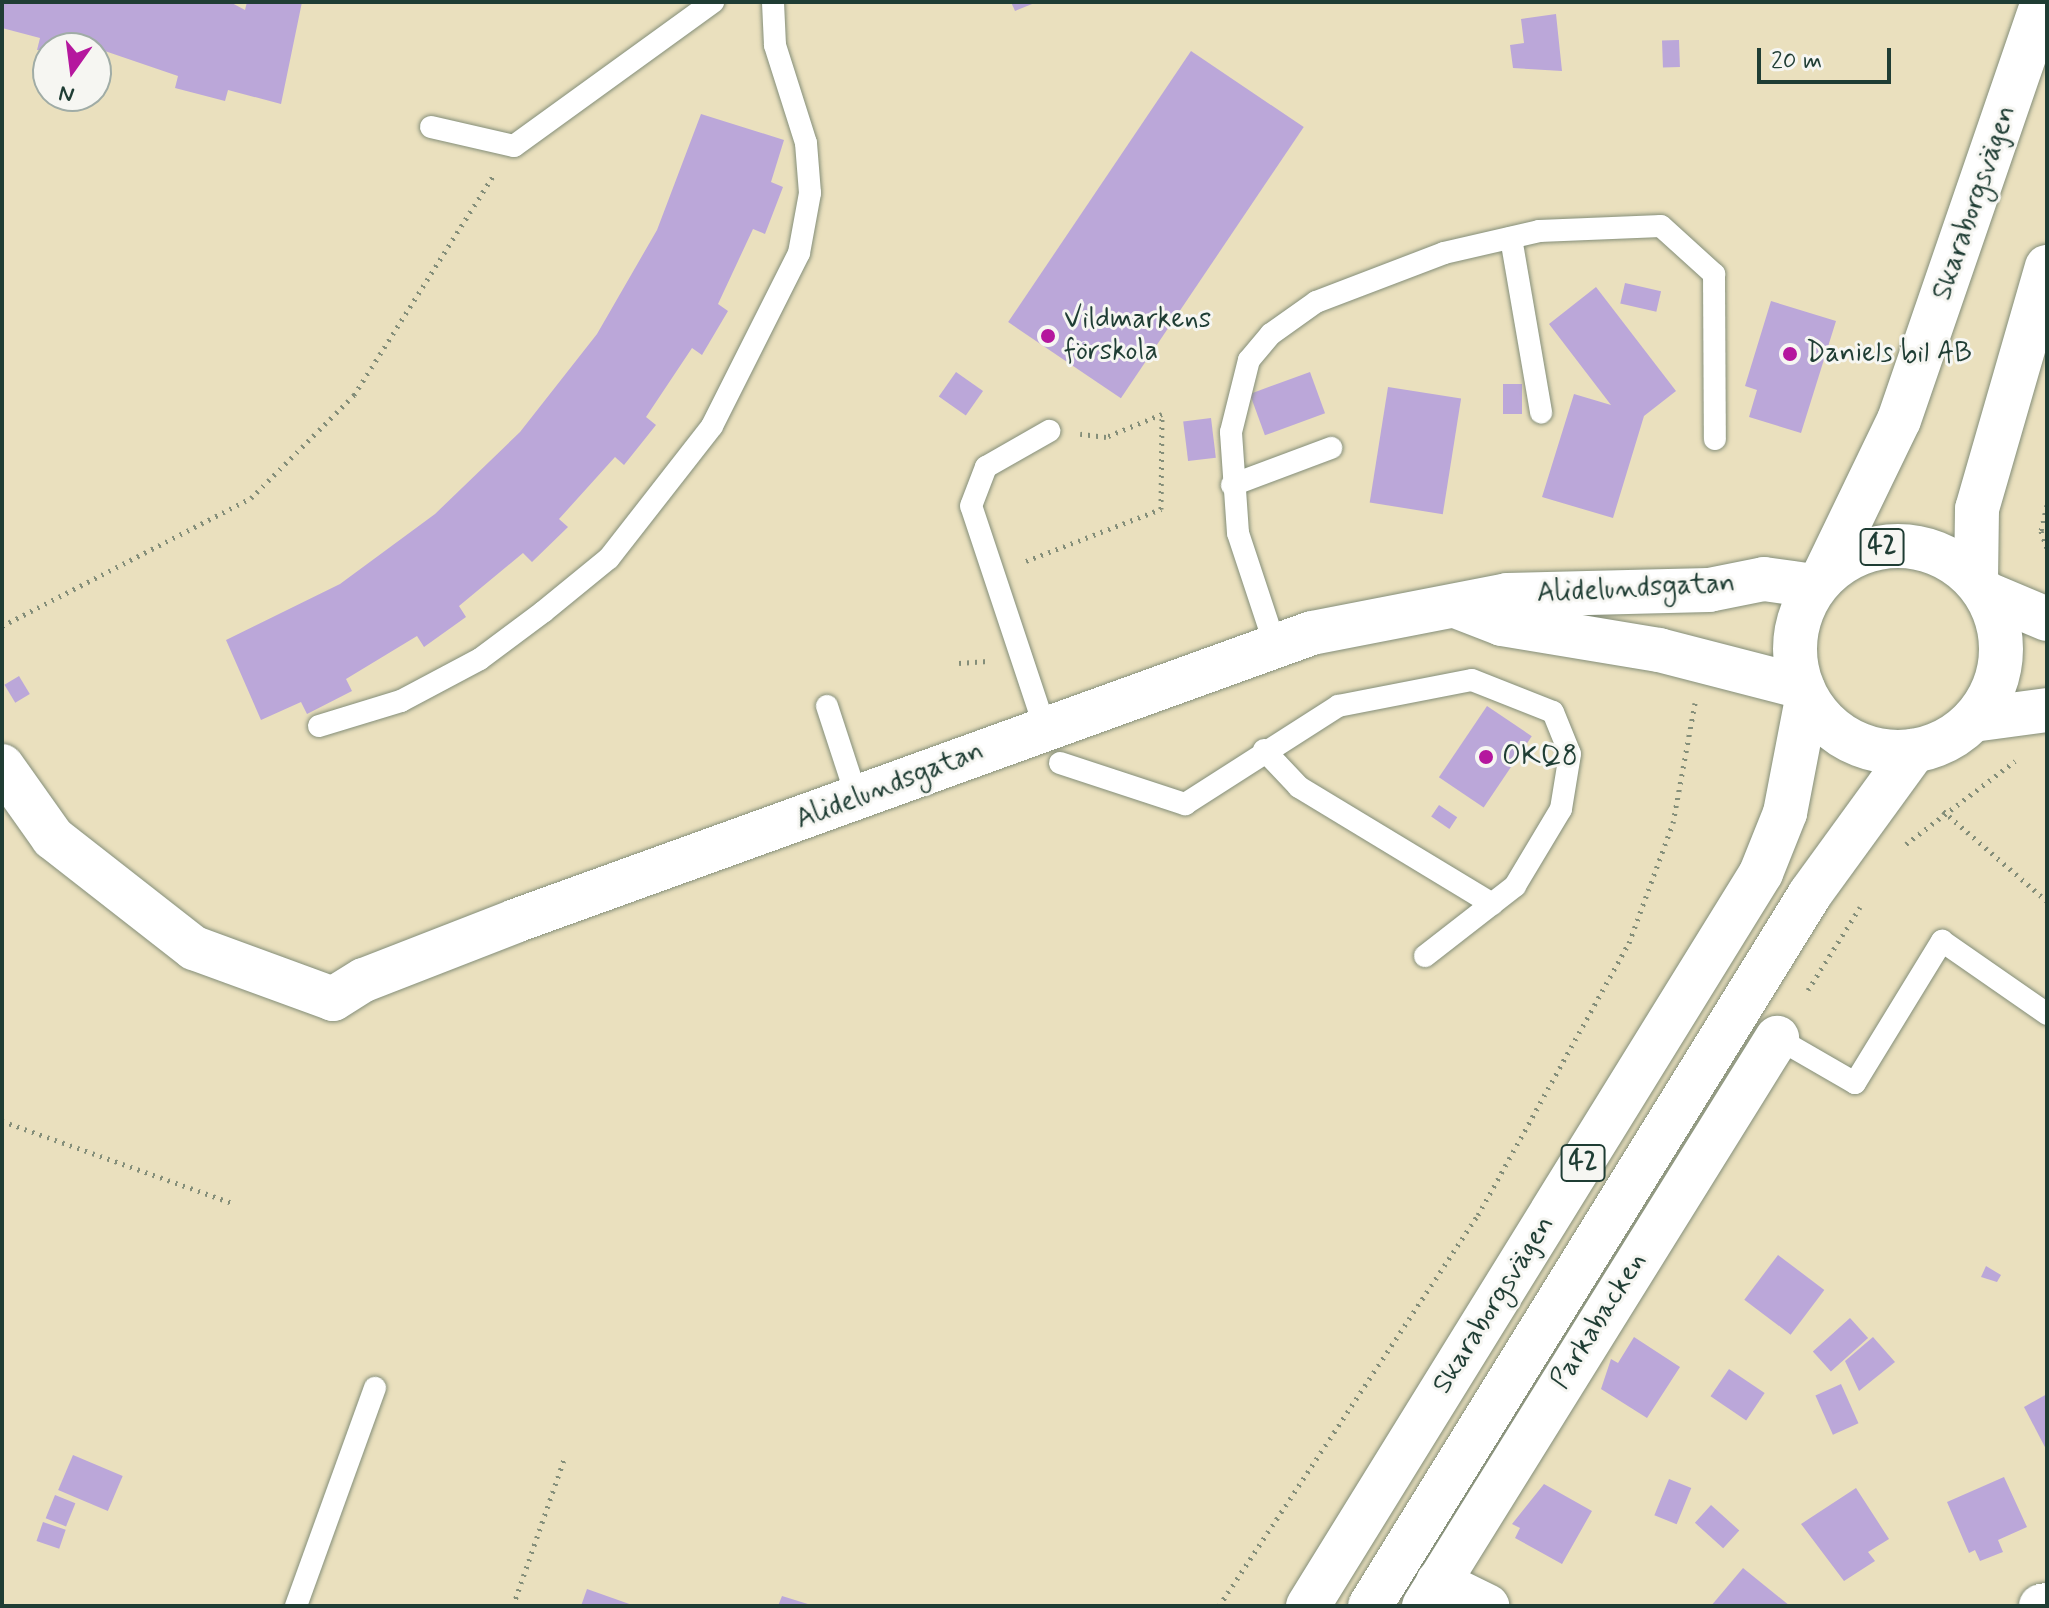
<!DOCTYPE html>
<html>
<head>
<meta charset="utf-8">
<style>
	body { margin:0 }
	#map { position:relative; width:2049px; height:1608px; overflow:hidden; background:#eae0be; font-family:Mynerve,sans-serif }
	div>[style] { position:absolute }
	.building>* { inset:0; background:#bba7d9; transform-origin:0 0 }
	.path>* { height:5px; margin-top:-2.5px; transform-origin:0; background:repeating-linear-gradient(90deg,#848e79 0 2px,transparent 0 8px) }
	.roads { filter:drop-shadow(0 0 2px #848e79) drop-shadow(0 0 2px #848e79) }
	.lane>* { height:22px; margin:-11px; padding:0 11px; transform-origin:11px; border-radius:11px; background:#fff }
	.street>* { height:44px; margin:-22px; padding:0 22px; transform-origin:22px; border-radius:22px; background:#fff }
	.primary>* { height:44px; margin:-22px; padding:0 22px; transform-origin:22px; border-radius:22px; background:#fff }
	.primary>.ring { margin:-22px; padding:0; box-sizing:content-box; background:none; border:44px solid #fff; border-radius:50% }
	.dots>* { width:22px; height:22px; translate:-50% -50%; box-sizing:border-box; border:4px solid #f6f6f2; border-radius:50% }
	span { translate:-50% -50%; white-space:nowrap; text-align:center; line-height:1.15; -webkit-text-stroke:6px #f6f6f2; paint-order:stroke }
	.shield-label span { padding:2px 6px; background:#f6f6f2; border:2px solid; border-radius:6px; -webkit-text-stroke-width:0 }
	.shield-label { font-size:26px; color:#1f3d34; font-weight:700 }
	.street-label { font-size:28px; color:#1f3d34 }
	.poi-label { font-size:28px; color:#1f3d34 }
	.left { translate:0 -50%; text-align:left }
	.frame { position:absolute; inset:0; border:4px solid #1f3d34; pointer-events:none }
	.north { position:absolute; left:32px; top:32px; width:80px; height:80px; box-sizing:border-box; background:#f6f6f2; border:2px solid #a0aca6; border-radius:50%; rotate:194deg; font-size:22px; font-weight:700; line-height:32px; text-align:center; color:#1f3d34 }
	.north::after { content:''; display:block; margin:auto; width:28px; height:36px; background:#b5179e; clip-path:polygon(50% 0,100% 100%,50% 72%,0 100%) }
	.scale { position:absolute; left:1757px; top:48px; width:134px; height:36px; box-sizing:border-box; border:4px solid #1f3d34; border-top:0; padding-left:10px; font-size:24px; line-height:28px; white-space:nowrap; color:#1f3d34; -webkit-text-stroke:6px #f6f6f2; paint-order:stroke }
</style>
</head>
<body>
<div id="map">
	<div class="building">
		<i style="clip-path:polygon(2px 2px,230px 2px,245px 10px,247px 2px,302px 2px,281px 104px,228px 90px,225px 101px,175px 88px,178px 76px,96px 48px,37px 50px,40px 38px,2px 28px)"></i>
		<i style="clip-path:polygon(1011px 2px,1037px 2px,1015px 11px)"></i>
		<i style="clip-path:polygon(1556px 14px,1562px 71px,1513px 68px,1510px 45px,1524px 43px,1521px 19px)"></i>
		<i style="left:1679px;top:40px;width:27px;height:17px;rotate:88deg"></i>
		<i style="left:1191px;top:51px;width:136px;height:327px;rotate:34deg"></i>
		<i style="clip-path:polygon(701px 114px,784px 140px,771px 182px,783px 187px,765px 234px,753px 229px,718px 304px,728px 311px,702px 355px,692px 348px,646px 417px,656px 425px,624px 465px,615px 457px,559px 519px,568px 527px,532px 562px,523px 553px,459px 606px,466px 617px,424px 647px,417px 636px,346px 679px,352px 691px,307px 714px,301px 702px,261px 720px,226px 640px,340px 584px,435px 514px,520px 432px,597px 334px,657px 230px)"></i>
		<i style="left:1625px;top:283px;width:37px;height:21px;rotate:13deg"></i>
		<i style="clip-path:polygon(1596px 287px,1676px 391px,1644px 416px,1613px 518px,1542px 497px,1574px 394px,1611px 405px,1549px 324px)"></i>
		<i style="clip-path:polygon(1771px 301px,1836px 321px,1801px 433px,1749px 417px,1757px 390px,1745px 386px)"></i>
		<i style="left:956px;top:372px;width:33px;height:30px;rotate:35deg"></i>
		<i style="left:1310px;top:372px;width:44px;height:64px;rotate:70deg"></i>
		<i style="left:1503px;top:384px;width:19px;height:30px"></i>
		<i style="left:1388px;top:387px;width:74px;height:117px;rotate:9deg"></i>
		<i style="left:1211px;top:418px;width:40px;height:28px;rotate:83deg"></i>
		<i style="left:19px;top:676px;width:21px;height:17px;rotate:59deg"></i>
		<i style="left:1487px;top:706px;width:54px;height:86px;rotate:34deg"></i>
		<i style="left:1439px;top:805px;width:22px;height:14px;rotate:34deg"></i>
		<i style="left:1778px;top:1255px;width:58px;height:56px;rotate:37deg"></i>
		<i style="clip-path:polygon(1986px 1266px,2001px 1275px,1997px 1282px,1981px 1277px)"></i>
		<i style="left:1850px;top:1318px;width:27px;height:50px;rotate:48deg"></i>
		<i style="clip-path:polygon(1634px 1337px,1680px 1367px,1647px 1418px,1601px 1389px,1611px 1359px,1618px 1363px)"></i>
		<i style="clip-path:polygon(1873px 1337px,1895px 1362px,1859px 1391px,1845px 1361px)"></i>
		<i style="left:1729px;top:1369px;width:43px;height:33px;rotate:34deg"></i>
		<i style="left:1841px;top:1384px;width:43px;height:28px;rotate:66deg"></i>
		<i style="clip-path:polygon(2047px 1394px,2047px 1451px,2024px 1407px)"></i>
		<i style="left:73px;top:1455px;width:54px;height:38px;rotate:23deg"></i>
		<i style="clip-path:polygon(2004px 1477px,2027px 1527px,1998px 1540px,2003px 1552px,1980px 1561px,1975px 1550px,1969px 1553px,1947px 1502px)"></i>
		<i style="left:1669px;top:1479px;width:24px;height:39px;rotate:22deg"></i>
		<i style="clip-path:polygon(1544px 1484px,1592px 1511px,1562px 1564px,1515px 1538px,1520px 1528px,1512px 1524px)"></i>
		<i style="clip-path:polygon(1856px 1488px,1889px 1539px,1868px 1552px,1875px 1561px,1844px 1581px,1801px 1524px)"></i>
		<i style="left:55px;top:1495px;width:22px;height:25px;rotate:22deg"></i>
		<i style="left:1711px;top:1505px;width:38px;height:24px;rotate:42deg"></i>
		<i style="left:43px;top:1522px;width:24px;height:20px;rotate:19deg"></i>
		<i style="clip-path:polygon(1743px 1568px,1790px 1606px,1711px 1606px)"></i>
		<i style="clip-path:polygon(587px 1589px,635px 1606px,581px 1606px)"></i>
		<i style="clip-path:polygon(782px 1596px,811px 1605px,811px 1606px,778px 1606px)"></i>
	</div>
	<div class="path">
		<i style="left:2047px;top:505px;width:27px;rotate:103deg"></i>
		<i style="left:2041px;top:531px;width:18px;rotate:71deg"></i>
		<i style="left:1026px;top:561px;width:145px;rotate:-21.1deg"></i>
		<i style="left:1161px;top:509px;width:95px;rotate:-89.4deg"></i>
		<i style="left:1162px;top:414px;width:61px;rotate:157.7deg"></i>
		<i style="left:1106px;top:437px;width:26px;rotate:-173deg"></i>
		<i style="left:2px;top:626px;width:280px;rotate:-27.2deg"></i>
		<i style="left:251px;top:498px;width:146px;rotate:-45deg"></i>
		<i style="left:354px;top:395px;width:259px;rotate:-57.6deg"></i>
		<i style="left:959px;top:663px;width:29px;rotate:-4deg"></i>
		<i style="left:1943px;top:811px;width:138px;rotate:40.9deg"></i>
		<i style="left:1906px;top:844px;width:137px;rotate:-37.3deg"></i>
		<i style="left:1808px;top:990px;width:98px;rotate:-57.9deg"></i>
		<i style="left:2px;top:1121px;width:247px;rotate:19.6deg"></i>
		<i style="left:513px;top:1606px;width:158px;rotate:-70.8deg"></i>
		<i style="left:1219px;top:1606px;width:469px;rotate:-56.5deg"></i>
		<i style="left:1478px;top:1215px;width:311px;rotate:-61deg"></i>
		<i style="left:1629px;top:943px;width:128px;rotate:-69.9deg"></i>
		<i style="left:1673px;top:823px;width:122px;rotate:-79.6deg"></i>
	</div>
	<div class="roads">
		<div class="lane">
			<i style="left:431px;top:127px;width:85px;rotate:12.9deg"></i>
			<i style="left:514px;top:146px;width:246px;rotate:-35.9deg"></i>
			<i style="left:1511px;top:238px;width:177px;rotate:80.2deg"></i>
			<i style="left:1232px;top:485px;width:106px;rotate:-20.5deg"></i>
			<i style="left:1275px;top:645px;width:118px;rotate:-108.3deg"></i>
			<i style="left:1238px;top:533px;width:101px;rotate:-94deg"></i>
			<i style="left:1231px;top:432px;width:74px;rotate:-76deg"></i>
			<i style="left:1249px;top:360px;width:34px;rotate:-50deg"></i>
			<i style="left:1271px;top:334px;width:55px;rotate:-35.4deg"></i>
			<i style="left:1316px;top:302px;width:137px;rotate:-20.9deg"></i>
			<i style="left:1444px;top:253px;width:98px;rotate:-13deg"></i>
			<i style="left:1539px;top:231px;width:122px;rotate:-2.3deg"></i>
			<i style="left:1661px;top:226px;width:72px;rotate:42.2deg"></i>
			<i style="left:1714px;top:274px;width:165px;rotate:89.7deg"></i>
			<i style="left:827px;top:706px;width:97px;rotate:71.9deg"></i>
			<i style="left:319px;top:726px;width:86px;rotate:-17deg"></i>
			<i style="left:401px;top:701px;width:89px;rotate:-28deg"></i>
			<i style="left:480px;top:659px;width:79px;rotate:-36.7deg"></i>
			<i style="left:543px;top:612px;width:85px;rotate:-39.3deg"></i>
			<i style="left:609px;top:558px;width:167px;rotate:-52deg"></i>
			<i style="left:712px;top:426px;width:194px;rotate:-63.3deg"></i>
			<i style="left:799px;top:253px;width:61px;rotate:-79.6deg"></i>
			<i style="left:810px;top:193px;width:50px;rotate:-94.6deg"></i>
			<i style="left:806px;top:143px;width:103px;rotate:-107.6deg"></i>
			<i style="left:775px;top:45px;width:43px;rotate:-92.7deg"></i>
			<i style="left:1045px;top:728px;width:234px;rotate:-108.4deg"></i>
			<i style="left:971px;top:506px;width:42px;rotate:-69deg"></i>
			<i style="left:986px;top:467px;width:73px;rotate:-29.7deg"></i>
			<i style="left:1264px;top:750px;width:51px;rotate:46.6deg"></i>
			<i style="left:1299px;top:787px;width:226px;rotate:31.2deg"></i>
			<i style="left:1060px;top:763px;width:132px;rotate:18.2deg"></i>
			<i style="left:1185px;top:804px;width:182px;rotate:-32.6deg"></i>
			<i style="left:1338px;top:706px;width:136px;rotate:-11deg"></i>
			<i style="left:1472px;top:680px;width:87px;rotate:21.6deg"></i>
			<i style="left:1553px;top:712px;width:45px;rotate:68deg"></i>
			<i style="left:1570px;top:754px;width:56px;rotate:99.3deg"></i>
			<i style="left:1561px;top:809px;width:90px;rotate:120.9deg"></i>
			<i style="left:1515px;top:886px;width:114px;rotate:142.1deg"></i>
			<i style="left:1777px;top:1038px;width:90px;rotate:30deg"></i>
			<i style="left:1855px;top:1083px;width:167px;rotate:-58.5deg"></i>
			<i style="left:1942px;top:941px;width:128px;rotate:34.8deg"></i>
			<i style="left:296px;top:1606px;width:232px;rotate:-70.1deg"></i>
		</div>
		<div class="street">
			<i style="left:1985px;top:593px;width:67px;rotate:22.8deg"></i>
			<i style="left:1458px;top:607px;width:47px;rotate:21.1deg"></i>
			<i style="left:1502px;top:624px;width:159px;rotate:9.4deg"></i>
			<i style="left:1659px;top:650px;width:148px;rotate:14.5deg"></i>
			<i style="left:1973px;top:720px;width:75px;rotate:-7.7deg"></i>
			<i style="left:2px;top:766px;width:88px;rotate:54.7deg"></i>
			<i style="left:53px;top:838px;width:179px;rotate:38deg"></i>
			<i style="left:194px;top:948px;width:148px;rotate:20.1deg"></i>
			<i style="left:333px;top:999px;width:36px;rotate:-32deg"></i>
			<i style="left:364px;top:980px;width:162px;rotate:-21.3deg"></i>
			<i style="left:515px;top:921px;width:847px;rotate:-19.87deg"></i>
			<i style="left:1312px;top:633px;width:199px;rotate:-11deg"></i>
			<i style="left:1507px;top:595px;width:202px;rotate:-1.4deg"></i>
			<i style="left:1709px;top:590px;width:56px;rotate:-11.3deg"></i>
			<i style="left:1764px;top:579px;width:50px;rotate:8deg"></i>
			<i style="left:1438px;top:1582px;width:55px;rotate:26.1deg"></i>
			<i style="left:1424px;top:1606px;width:669px;rotate:-58.14deg"></i>
			<i style="left:2041px;top:1606px;width:6px;rotate:-9deg"></i>
		</div>
		<div class="primary">
			<i class="ring" style="left:1795px;top:546px;width:162px;height:162px"></i>
			<i style="left:1823px;top:577px;width:174px;rotate:-64.2deg"></i>
			<i style="left:1899px;top:420px;width:442px;rotate:-71deg"></i>
			<i style="left:1976px;top:581px;width:72px;rotate:-89.2deg"></i>
			<i style="left:1977px;top:509px;width:252px;rotate:-73.9deg"></i>
			<i style="left:1308px;top:1606px;width:862px;rotate:-58.28deg"></i>
			<i style="left:1761px;top:873px;width:65px;rotate:-68.2deg"></i>
			<i style="left:1785px;top:813px;width:116px;rotate:-79.1deg"></i>
			<i style="left:1370px;top:1606px;width:837px;rotate:-58.28deg"></i>
			<i style="left:1810px;top:894px;width:177px;rotate:-54deg"></i>
		</div>
	</div>
	<div class="dots">
		<i style="left:1048px;top:336px;background:#b5179e"></i>
		<i style="left:1790px;top:354px;background:#b5179e"></i>
		<i style="left:1486px;top:757px;background:#b5179e"></i>
	</div>
	<div class="shield-label">
		<span style="left:1882px;top:547px">42</span>
		<span style="left:1583px;top:1163px">42</span>
	</div>
	<div class="street-label">
		<span style="left:1975px;top:203px;rotate:-71deg">Skaraborgsvägen</span>
		<span style="left:1636px;top:589px;rotate:-3deg">Alidelundsgatan</span>
		<span style="left:890px;top:786px;rotate:-21deg">Alidelundsgatan</span>
		<span style="left:1494px;top:1305px;rotate:-58deg">Skaraborgsvägen</span>
		<span style="left:1599px;top:1321px;rotate:-58deg">Parkabacken</span>
	</div>
	<div class="poi-label">
		<span class="left" style="left:1064px;top:336px">Vildmarkens<br>förskola</span>
		<span class="left" style="left:1806px;top:354px">Daniels bil AB</span>
		<span class="left" style="left:1502px;top:757px">OKQ8</span>
	</div>
	<div class="frame"></div>
	<div class="north">N</div>
	<div class="scale">20 m</div>
</div>
</body>
</html>
